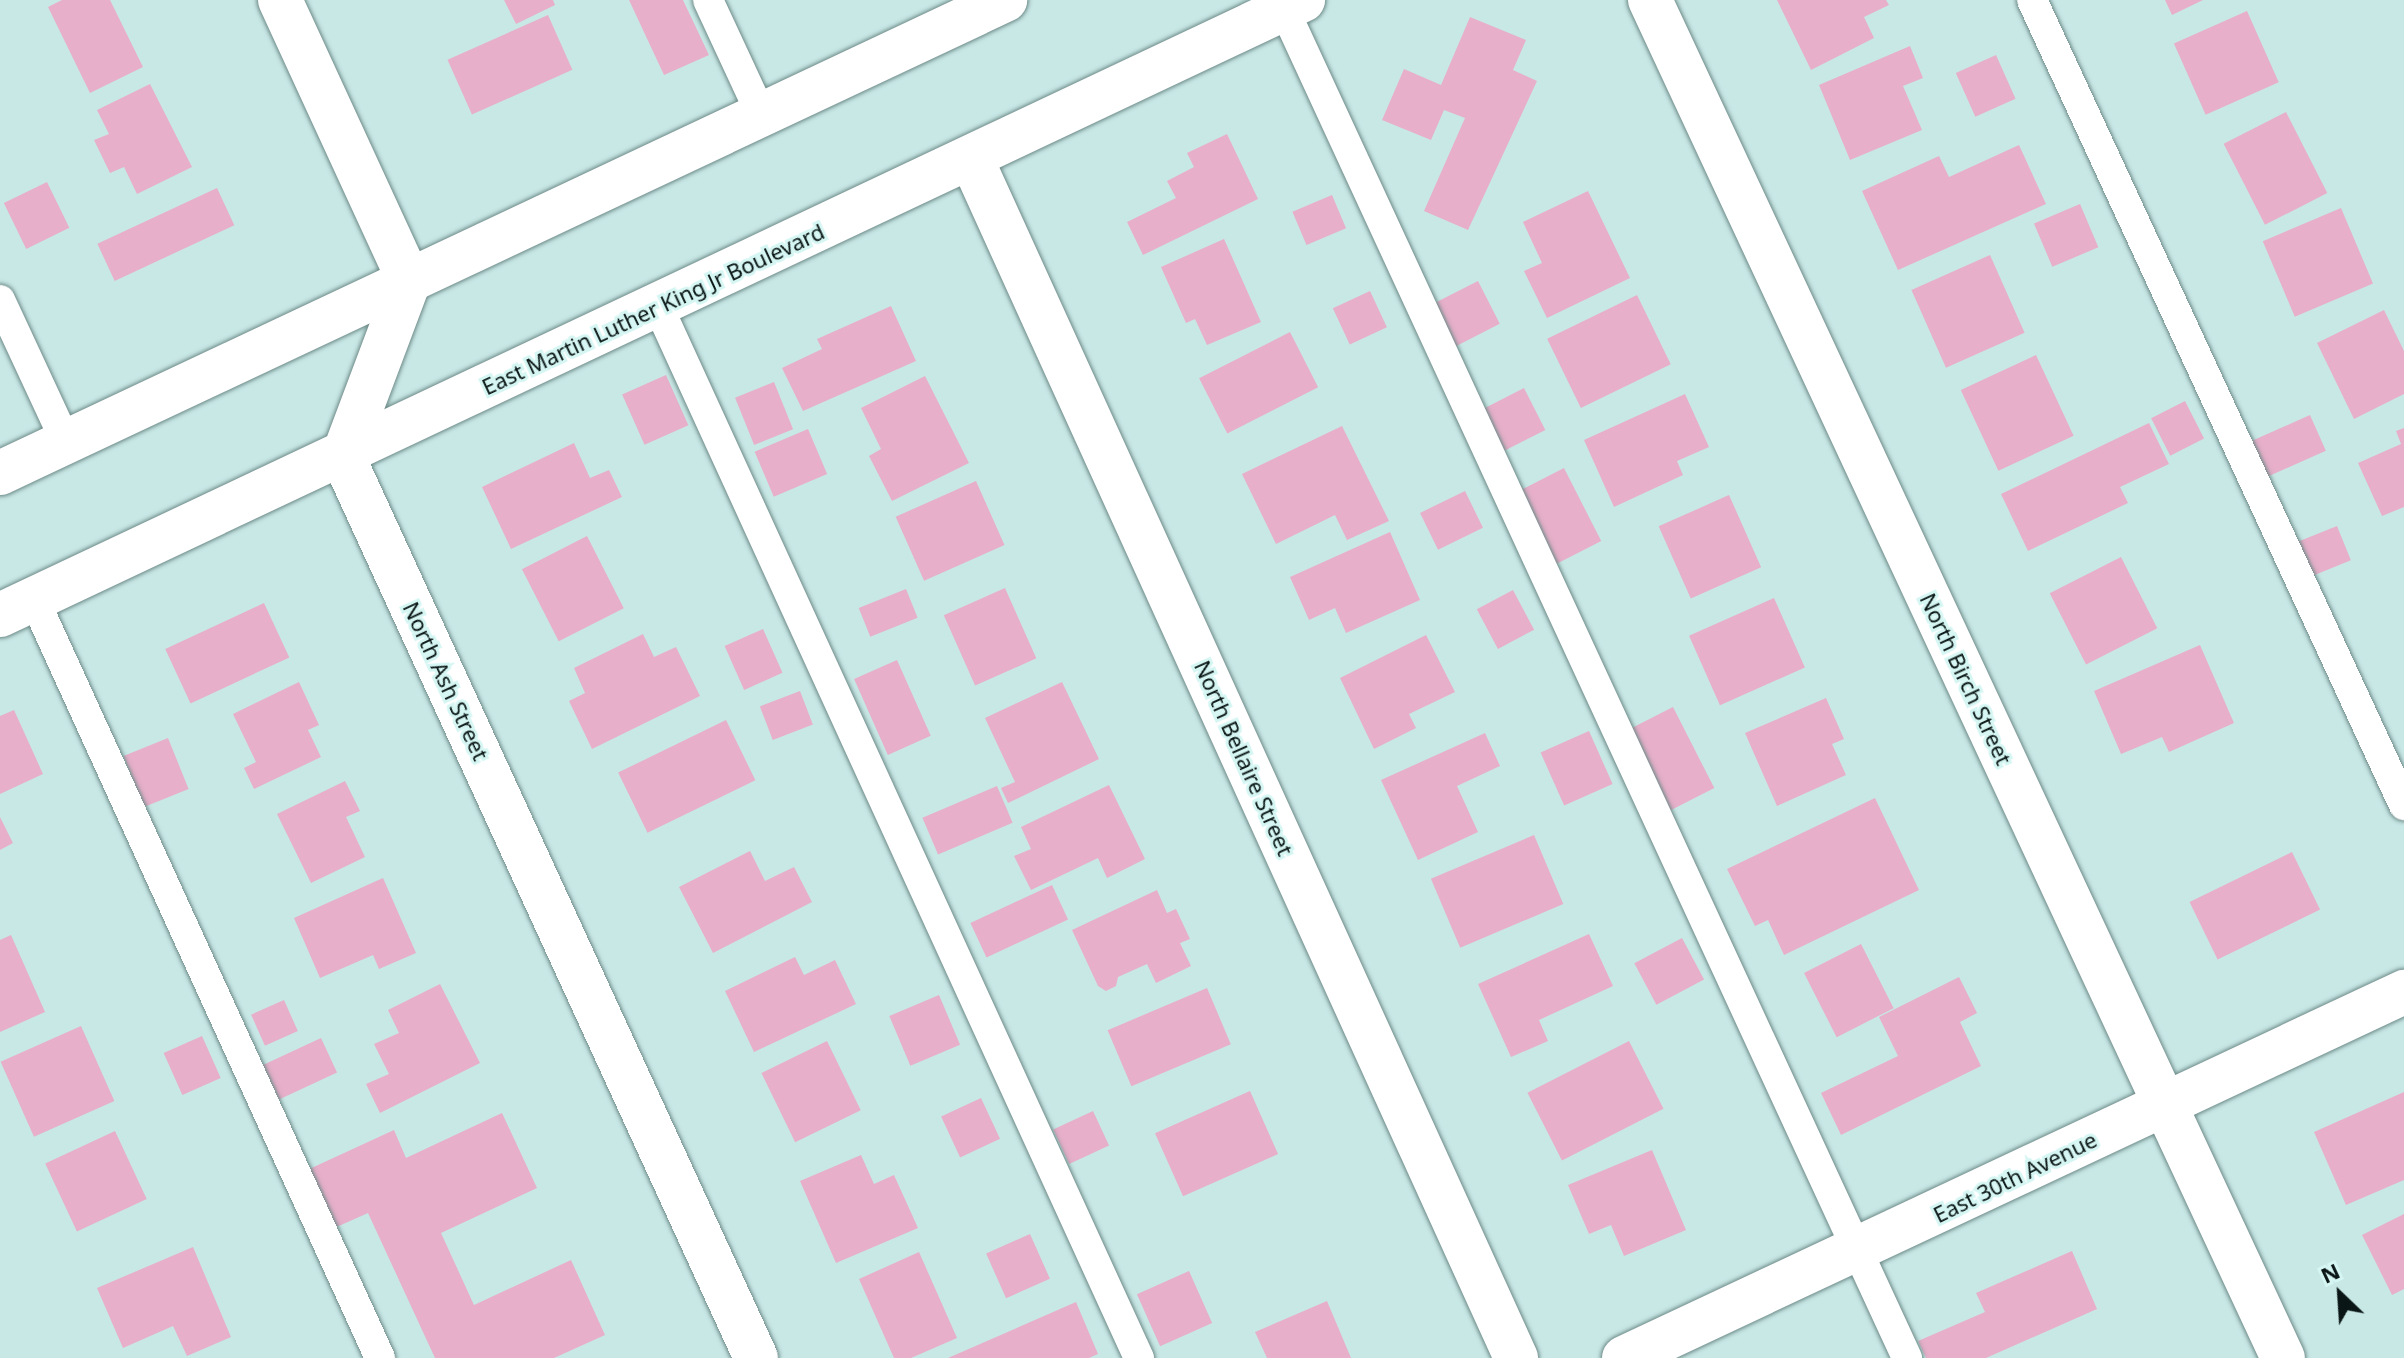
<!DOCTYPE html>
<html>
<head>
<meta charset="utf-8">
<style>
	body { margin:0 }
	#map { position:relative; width:2404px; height:1358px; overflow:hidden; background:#c8e8e6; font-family:"Noto Sans",sans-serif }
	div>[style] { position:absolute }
	.building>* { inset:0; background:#e7afc9; transform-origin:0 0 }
	.roads { filter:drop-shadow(0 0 2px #6d8a88) drop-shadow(0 0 2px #6d8a88) }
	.lane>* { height:30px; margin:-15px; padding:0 15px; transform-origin:15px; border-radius:15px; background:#fff }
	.street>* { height:44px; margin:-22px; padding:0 22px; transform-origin:22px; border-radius:22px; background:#fff }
	.secondary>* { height:44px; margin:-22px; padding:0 22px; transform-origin:22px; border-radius:22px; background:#fff }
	span { translate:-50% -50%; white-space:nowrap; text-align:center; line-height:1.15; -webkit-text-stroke:6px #d5f6f3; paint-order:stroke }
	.street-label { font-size:22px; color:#0a1615 }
	.north { position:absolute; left:2300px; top:1254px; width:80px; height:80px; -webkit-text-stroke:6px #d5f6f3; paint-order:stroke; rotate:335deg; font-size:22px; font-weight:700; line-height:32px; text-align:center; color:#0a1615 }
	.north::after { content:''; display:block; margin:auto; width:28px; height:36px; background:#0a1615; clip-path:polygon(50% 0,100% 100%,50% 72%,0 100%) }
</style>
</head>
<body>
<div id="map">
	<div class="building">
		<i style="clip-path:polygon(62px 0,110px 0,143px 67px,90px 93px,48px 7px)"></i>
		<i style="clip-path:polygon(504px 0,553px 0,555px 5px,516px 24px)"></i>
		<i style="clip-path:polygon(629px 0,683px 0,709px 55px,664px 75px)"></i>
		<i style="clip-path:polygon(1777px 0,1886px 0,1889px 5px,1864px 17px,1874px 38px,1811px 70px)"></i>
		<i style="clip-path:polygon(2165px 0,2203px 0,2172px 15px)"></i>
		<i style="left:2247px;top:11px;width:78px;height:80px;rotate:66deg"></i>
		<i style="left:548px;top:15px;width:60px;height:110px;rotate:66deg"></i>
		<i style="clip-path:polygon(1470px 17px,1526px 40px,1513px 70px,1537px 81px,1468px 230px,1424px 211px,1465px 118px,1444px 110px,1431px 140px,1382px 120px,1404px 69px,1441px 85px)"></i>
		<i style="clip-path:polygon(1910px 46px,1923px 78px,1903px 86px,1922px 130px,1850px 160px,1819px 85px)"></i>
		<i style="left:1996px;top:55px;width:48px;height:44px;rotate:66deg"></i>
		<i style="clip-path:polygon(150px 84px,192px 167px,137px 194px,124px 167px,110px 173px,94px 140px,109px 134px,97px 110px)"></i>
		<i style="left:2286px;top:112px;width:91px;height:70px;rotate:63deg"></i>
		<i style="clip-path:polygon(1227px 134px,1258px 199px,1143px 255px,1127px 222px,1176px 198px,1167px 181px,1194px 167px,1187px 153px)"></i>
		<i style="clip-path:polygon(2019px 145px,2046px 204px,1898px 270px,1862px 191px,1939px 156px,1949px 177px)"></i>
		<i style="left:47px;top:182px;width:51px;height:48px;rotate:64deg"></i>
		<i style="left:217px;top:188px;width:41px;height:132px;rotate:65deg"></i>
		<i style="clip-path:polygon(1588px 191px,1630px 278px,1547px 318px,1524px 271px,1542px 263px,1523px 222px)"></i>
		<i style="left:1332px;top:195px;width:36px;height:43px;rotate:67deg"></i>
		<i style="left:2080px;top:204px;width:47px;height:50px;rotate:67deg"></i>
		<i style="left:2341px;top:208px;width:82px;height:85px;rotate:67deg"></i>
		<i style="clip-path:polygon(1224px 239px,1261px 322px,1207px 345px,1195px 319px,1186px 323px,1161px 267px)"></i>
		<i style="left:1990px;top:255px;width:85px;height:86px;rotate:66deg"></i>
		<i style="left:1478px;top:281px;width:48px;height:52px;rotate:63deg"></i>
		<i style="left:1370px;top:291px;width:40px;height:41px;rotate:65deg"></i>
		<i style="left:1637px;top:295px;width:77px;height:100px;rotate:64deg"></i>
		<i style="clip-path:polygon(891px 306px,916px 361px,803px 411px,782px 368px,822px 349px,817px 339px)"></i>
		<i style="clip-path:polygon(2384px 310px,2404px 351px,2404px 394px,2354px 419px,2317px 343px)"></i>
		<i style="left:1290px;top:332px;width:62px;height:102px;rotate:63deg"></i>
		<i style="left:2036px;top:355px;width:89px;height:83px;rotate:65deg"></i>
		<i style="left:666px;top:375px;width:55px;height:48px;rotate:66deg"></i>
		<i style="clip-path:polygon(925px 376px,969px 463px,892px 501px,869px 456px,881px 449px,861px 408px)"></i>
		<i style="left:774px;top:382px;width:51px;height:42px;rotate:68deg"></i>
		<i style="left:1524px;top:388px;width:47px;height:46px;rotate:63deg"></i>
		<i style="clip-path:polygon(1685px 394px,1709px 447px,1677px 461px,1683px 475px,1614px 507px,1584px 440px)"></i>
		<i style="left:2185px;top:401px;width:42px;height:38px;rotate:63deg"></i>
		<i style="left:2310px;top:415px;width:39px;height:64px;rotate:66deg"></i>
		<i style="clip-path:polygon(2149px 423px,2169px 464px,2120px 487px,2128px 503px,2028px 551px,2001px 494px)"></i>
		<i style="clip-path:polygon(1342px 426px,1389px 521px,1347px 540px,1335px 515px,1276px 544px,1242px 474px)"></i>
		<i style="clip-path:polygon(2404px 428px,2404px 507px,2382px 516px,2358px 463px,2401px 444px,2396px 431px)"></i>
		<i style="left:808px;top:429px;width:49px;height:58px;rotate:67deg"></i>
		<i style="clip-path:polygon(574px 443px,590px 478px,609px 470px,622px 497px,511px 549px,482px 487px)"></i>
		<i style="left:1564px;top:468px;width:82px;height:51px;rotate:63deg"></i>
		<i style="left:976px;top:481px;width:70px;height:88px;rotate:66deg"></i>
		<i style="left:1465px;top:491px;width:41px;height:50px;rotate:64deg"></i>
		<i style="left:1729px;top:495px;width:79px;height:77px;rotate:66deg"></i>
		<i style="left:2337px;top:526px;width:37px;height:45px;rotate:68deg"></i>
		<i style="clip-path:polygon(1390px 532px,1420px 600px,1346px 633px,1335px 608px,1309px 620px,1290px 577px)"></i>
		<i style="left:587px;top:536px;width:81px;height:73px;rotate:63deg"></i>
		<i style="left:2121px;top:557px;width:80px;height:80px;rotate:63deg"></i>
		<i style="left:1005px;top:588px;width:77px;height:67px;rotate:66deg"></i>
		<i style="left:906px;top:589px;width:31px;height:51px;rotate:68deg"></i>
		<i style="left:1513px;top:590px;width:45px;height:41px;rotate:62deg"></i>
		<i style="left:1774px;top:598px;width:76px;height:93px;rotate:66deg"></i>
		<i style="left:264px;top:603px;width:60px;height:109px;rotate:65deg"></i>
		<i style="left:763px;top:629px;width:48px;height:42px;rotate:66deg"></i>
		<i style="clip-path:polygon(643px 634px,654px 657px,676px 647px,700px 696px,592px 749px,569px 701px,585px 693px,574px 668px)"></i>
		<i style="clip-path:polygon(1426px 635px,1455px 692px,1409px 714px,1416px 728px,1374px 749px,1340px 678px)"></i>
		<i style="clip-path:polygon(2200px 645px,2234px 723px,2169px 752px,2162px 737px,2121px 754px,2094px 691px)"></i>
		<i style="left:897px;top:660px;width:83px;height:47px;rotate:66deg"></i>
		<i style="clip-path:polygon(299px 682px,319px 725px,308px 730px,321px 757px,254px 789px,244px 768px,256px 762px,233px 714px)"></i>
		<i style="clip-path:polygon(1062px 682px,1099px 759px,1008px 803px,1001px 788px,1015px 782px,985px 718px)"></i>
		<i style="left:800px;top:691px;width:36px;height:43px;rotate:69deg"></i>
		<i style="clip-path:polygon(1826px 698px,1844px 739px,1832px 744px,1846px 775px,1777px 806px,1745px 733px)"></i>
		<i style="left:1673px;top:707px;width:91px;height:54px;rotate:63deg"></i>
		<i style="clip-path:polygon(14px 710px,43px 774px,0 794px,0 716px)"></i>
		<i style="left:726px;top:720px;width:67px;height:120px;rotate:64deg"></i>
		<i style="left:1589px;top:731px;width:58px;height:53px;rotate:66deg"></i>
		<i style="clip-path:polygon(1485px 733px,1500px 766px,1457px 786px,1478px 832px,1418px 860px,1381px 780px)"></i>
		<i style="left:168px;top:738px;width:55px;height:48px;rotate:68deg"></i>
		<i style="clip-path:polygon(345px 781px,360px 811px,346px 817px,365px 857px,311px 883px,277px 814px)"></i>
		<i style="clip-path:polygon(1109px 785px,1145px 859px,1107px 878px,1098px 858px,1031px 890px,1014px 856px,1031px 849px,1021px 827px)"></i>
		<i style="left:997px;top:786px;width:40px;height:81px;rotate:67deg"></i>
		<i style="clip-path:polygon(1875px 798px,1919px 890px,1784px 955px,1768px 920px,1755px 926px,1727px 869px)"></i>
		<i style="clip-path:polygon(0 817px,13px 843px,0 850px)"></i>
		<i style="left:1534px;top:835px;width:75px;height:112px;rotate:67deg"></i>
		<i style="clip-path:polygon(750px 851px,765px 881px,794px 867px,812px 902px,713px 953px,679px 887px)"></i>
		<i style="left:2292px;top:852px;width:64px;height:114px;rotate:64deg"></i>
		<i style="clip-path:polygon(383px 878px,416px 953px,379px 969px,373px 955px,320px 978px,294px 918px)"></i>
		<i style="left:1052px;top:885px;width:38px;height:90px;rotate:65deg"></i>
		<i style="clip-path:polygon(1157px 890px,1167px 913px,1176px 909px,1190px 939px,1180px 943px,1191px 966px,1156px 983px,1147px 964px,1118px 977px,1116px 986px,1106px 991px,1098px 986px,1072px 930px)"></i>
		<i style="clip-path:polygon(1589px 934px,1613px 986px,1539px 1020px,1548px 1041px,1511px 1057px,1478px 984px)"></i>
		<i style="clip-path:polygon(11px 935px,45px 1012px,0 1032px,0 940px)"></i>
		<i style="left:1682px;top:938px;width:47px;height:54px;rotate:62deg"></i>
		<i style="left:1861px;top:944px;width:72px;height:64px;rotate:63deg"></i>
		<i style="clip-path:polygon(795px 957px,804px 975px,835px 960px,856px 1004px,754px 1052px,725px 991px)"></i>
		<i style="clip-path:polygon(1959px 977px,1977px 1013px,1960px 1022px,1981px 1066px,1841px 1135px,1821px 1093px,1898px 1056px,1879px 1017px)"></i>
		<i style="clip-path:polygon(440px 984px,480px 1063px,380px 1113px,366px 1084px,389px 1074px,374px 1044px,399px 1033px,388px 1010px)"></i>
		<i style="left:1207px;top:988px;width:61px;height:108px;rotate:67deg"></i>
		<i style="left:939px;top:995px;width:54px;height:54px;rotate:67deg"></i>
		<i style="left:284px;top:1000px;width:34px;height:36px;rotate:66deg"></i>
		<i style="left:81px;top:1026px;width:82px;height:88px;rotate:66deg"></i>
		<i style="left:202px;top:1036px;width:46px;height:42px;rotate:66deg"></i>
		<i style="left:321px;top:1038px;width:38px;height:64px;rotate:65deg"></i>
		<i style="left:827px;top:1041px;width:77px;height:73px;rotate:64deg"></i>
		<i style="left:1629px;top:1041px;width:76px;height:114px;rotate:63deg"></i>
		<i style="left:1250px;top:1091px;width:69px;height:104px;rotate:66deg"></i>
		<i style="clip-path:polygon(2404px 1092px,2404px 1180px,2346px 1205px,2314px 1132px)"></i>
		<i style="left:981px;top:1098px;width:45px;height:44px;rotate:65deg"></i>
		<i style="left:1093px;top:1111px;width:38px;height:44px;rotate:65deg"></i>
		<i style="clip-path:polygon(502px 1113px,537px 1188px,441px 1233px,474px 1305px,571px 1260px,605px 1335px,554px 1358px,435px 1358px,368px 1213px,332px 1229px,305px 1171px,394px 1130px,406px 1158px)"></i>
		<i style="left:115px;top:1131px;width:75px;height:77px;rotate:65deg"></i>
		<i style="clip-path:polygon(1652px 1150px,1686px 1230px,1624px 1256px,1611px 1225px,1589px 1234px,1568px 1185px)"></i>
		<i style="clip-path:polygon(861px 1155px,874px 1184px,894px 1175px,918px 1228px,836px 1263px,800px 1181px)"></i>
		<i style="clip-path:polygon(2404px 1214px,2404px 1289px,2392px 1295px,2362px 1235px)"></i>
		<i style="left:1030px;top:1234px;width:49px;height:48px;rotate:66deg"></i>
		<i style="clip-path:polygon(193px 1247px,231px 1337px,187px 1356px,173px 1326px,123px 1348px,97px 1288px)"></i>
		<i style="clip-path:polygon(2072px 1251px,2097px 1309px,1986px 1358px,1926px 1358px,1918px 1341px,1985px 1312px,1976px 1293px)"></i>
		<i style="clip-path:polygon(919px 1252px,957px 1338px,911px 1358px,894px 1358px,859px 1279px)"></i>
		<i style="left:1189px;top:1271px;width:57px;height:57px;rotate:66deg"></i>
		<i style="clip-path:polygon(1327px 1301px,1351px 1358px,1267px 1358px,1255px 1332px)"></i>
		<i style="clip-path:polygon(1076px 1302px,1098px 1354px,1089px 1358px,948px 1358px)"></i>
	</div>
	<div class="roads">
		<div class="lane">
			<i style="left:708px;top:0;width:126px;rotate:65.1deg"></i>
			<i style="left:2032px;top:0;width:887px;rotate:65.2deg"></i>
			<i style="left:1284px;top:9px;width:1486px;rotate:65.21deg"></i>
			<i style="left:0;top:300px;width:157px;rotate:65.1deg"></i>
			<i style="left:658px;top:306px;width:1157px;rotate:65.43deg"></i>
			<i style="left:34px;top:599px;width:834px;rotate:65.49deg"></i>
		</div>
		<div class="street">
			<i style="left:280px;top:0;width:309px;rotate:65.3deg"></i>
			<i style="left:409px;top:281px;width:188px;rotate:110.6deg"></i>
			<i style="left:343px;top:457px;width:991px;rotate:65.37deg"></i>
			<i style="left:1650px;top:0;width:1498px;rotate:65.01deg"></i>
			<i style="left:971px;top:158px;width:1318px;rotate:65.57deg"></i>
			<i style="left:1624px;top:1358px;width:862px;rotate:-25.14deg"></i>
		</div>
		<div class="secondary">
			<i style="left:0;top:473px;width:1111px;rotate:-25.2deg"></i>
			<i style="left:0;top:615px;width:1441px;rotate:-25.27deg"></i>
		</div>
	</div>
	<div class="street-label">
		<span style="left:653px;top:309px;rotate:-25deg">East Martin Luther King Jr Boulevard</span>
		<span style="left:1966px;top:679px;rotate:65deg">North Birch Street</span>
		<span style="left:446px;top:681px;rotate:65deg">North Ash Street</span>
		<span style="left:1244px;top:758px;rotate:66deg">North Bellaire Street</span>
		<span style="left:2015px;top:1177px;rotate:-26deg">East 30th Avenue</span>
	</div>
	<div class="north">N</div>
</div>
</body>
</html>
